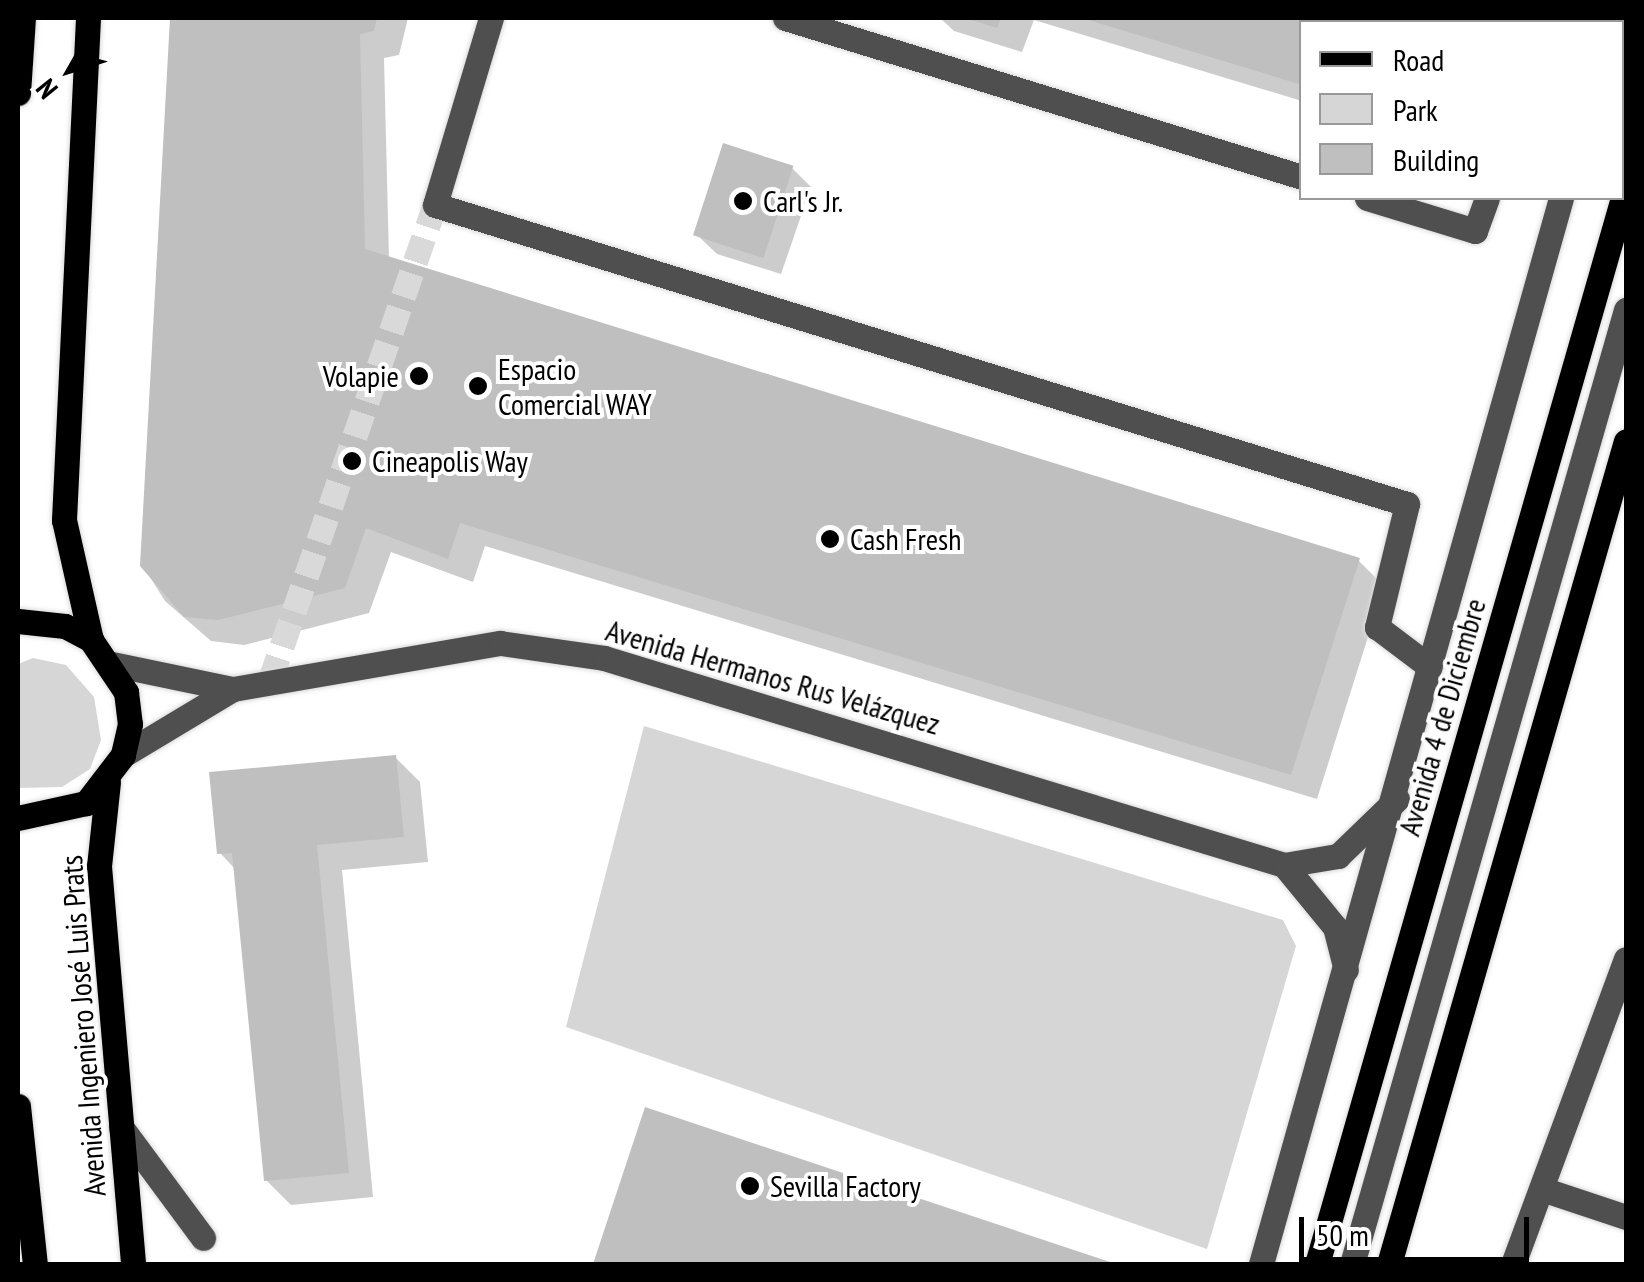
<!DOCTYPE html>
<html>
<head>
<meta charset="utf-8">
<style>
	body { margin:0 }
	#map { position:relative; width:1644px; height:1282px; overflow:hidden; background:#fff; font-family:"PT Sans Narrow",sans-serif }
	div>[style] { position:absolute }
	.green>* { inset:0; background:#d6d6d6 }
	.shadow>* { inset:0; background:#0003 }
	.building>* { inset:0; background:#bfbfbf; transform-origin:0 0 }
	.minor-tunnel>* { height:25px; margin-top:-12.5px; transform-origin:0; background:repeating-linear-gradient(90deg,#d9d9d9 0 25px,transparent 0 37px) }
	.path>* { height:5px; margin-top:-2.5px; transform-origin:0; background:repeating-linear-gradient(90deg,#717171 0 2.5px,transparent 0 7.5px) }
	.roads { filter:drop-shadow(0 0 2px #dbdbdb) drop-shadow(0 0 2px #dbdbdb) }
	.minor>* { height:25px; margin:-12.5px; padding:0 12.5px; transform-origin:12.5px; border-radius:12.5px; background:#4f4f4f }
	.major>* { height:25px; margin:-12.5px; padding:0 12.5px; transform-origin:12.5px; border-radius:12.5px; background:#000 }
	.dots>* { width:28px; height:28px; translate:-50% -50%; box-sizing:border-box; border:5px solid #fff; border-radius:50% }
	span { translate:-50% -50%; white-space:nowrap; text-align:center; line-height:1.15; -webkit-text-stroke:8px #fff; paint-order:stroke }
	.poi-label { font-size:30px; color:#000 }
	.left { translate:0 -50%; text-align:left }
	.right { translate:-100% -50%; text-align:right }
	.street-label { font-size:30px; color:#000 }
	.frame { position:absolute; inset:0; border:20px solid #000; pointer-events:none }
	.legend { position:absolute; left:1299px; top:20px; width:325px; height:180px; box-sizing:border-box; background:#fff; border:2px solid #999; margin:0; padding:12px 18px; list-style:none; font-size:30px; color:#000 }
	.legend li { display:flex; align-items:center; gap:20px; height:50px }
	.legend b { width:50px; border:2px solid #999 }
	.north { position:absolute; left:20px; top:20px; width:100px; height:100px; -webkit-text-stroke:8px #fff; paint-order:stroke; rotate:231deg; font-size:28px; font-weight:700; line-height:40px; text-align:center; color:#000 }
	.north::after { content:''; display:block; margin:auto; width:35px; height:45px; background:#000; clip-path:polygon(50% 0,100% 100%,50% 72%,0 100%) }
	.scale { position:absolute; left:1299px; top:1217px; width:230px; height:45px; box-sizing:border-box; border:5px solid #000; border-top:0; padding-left:12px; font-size:30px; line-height:35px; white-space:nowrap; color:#000; -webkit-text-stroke:8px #fff; paint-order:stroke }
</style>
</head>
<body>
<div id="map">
	<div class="green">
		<i style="clip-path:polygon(33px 658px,66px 665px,94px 697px,101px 740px,90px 769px,62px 787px,18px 788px,18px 664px)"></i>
		<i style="clip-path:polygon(644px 726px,1283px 920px,1296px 946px,1207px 1249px,566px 1027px)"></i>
	</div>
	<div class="shadow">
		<i style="clip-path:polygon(172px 18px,408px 18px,399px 55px,384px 58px,389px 259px,1359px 561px,1384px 586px,1317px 799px,485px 546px,473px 582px,391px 552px,369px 613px,244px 645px,211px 641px,165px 601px,143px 566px)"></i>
		<i style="clip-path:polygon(940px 18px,1550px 18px,1302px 22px,1302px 101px,1034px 20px,1022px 52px,954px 31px)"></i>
		<i style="clip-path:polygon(792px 168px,811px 187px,781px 274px,717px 254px,697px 235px)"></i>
		<i style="clip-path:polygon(395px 757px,420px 782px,428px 862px,342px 870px,373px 1197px,291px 1205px,266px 1180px,236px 870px,220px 853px)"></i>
		<i style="clip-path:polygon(646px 1110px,1111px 1264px,595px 1264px)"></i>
	</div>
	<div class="building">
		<i style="clip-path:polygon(170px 18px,377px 18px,374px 31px,360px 34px,365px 249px,1360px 558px,1291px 775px,460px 523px,448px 559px,366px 528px,345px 588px,218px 620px,184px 617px,140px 566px)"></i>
		<i style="clip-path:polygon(965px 18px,1001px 18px,997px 28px)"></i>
		<i style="clip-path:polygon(1082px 18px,1518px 18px,1302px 22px,1302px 85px)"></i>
		<i style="left:723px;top:143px;width:74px;height:97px;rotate:18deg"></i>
		<i style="clip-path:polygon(396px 755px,404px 837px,317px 845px,349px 1173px,264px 1181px,232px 853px,217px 854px,209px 772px)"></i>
		<i style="clip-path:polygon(645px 1107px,1116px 1264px,593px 1264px)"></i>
	</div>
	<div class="minor-tunnel">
		<i style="left:270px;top:681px;width:504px;rotate:-70.88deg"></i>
	</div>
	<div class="path">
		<i style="left:1622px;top:109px;width:17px;rotate:-77deg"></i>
	</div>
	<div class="roads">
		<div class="minor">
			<i style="left:491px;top:18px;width:195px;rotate:106.7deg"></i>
			<i style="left:435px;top:205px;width:1017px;rotate:17.1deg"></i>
			<i style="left:1407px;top:504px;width:127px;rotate:103.7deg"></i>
			<i style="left:1377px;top:627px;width:66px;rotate:37deg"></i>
			<i style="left:785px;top:18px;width:541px;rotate:17.09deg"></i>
			<i style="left:1613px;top:22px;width:4px;rotate:-63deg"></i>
			<i style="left:1367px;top:198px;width:113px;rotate:17deg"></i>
			<i style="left:1475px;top:231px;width:35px;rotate:-70deg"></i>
			<i style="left:112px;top:664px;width:124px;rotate:11.7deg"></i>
			<i style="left:123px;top:755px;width:128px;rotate:-31deg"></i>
			<i style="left:233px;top:689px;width:271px;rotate:-9.8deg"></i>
			<i style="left:500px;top:643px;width:105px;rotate:8.2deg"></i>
			<i style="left:604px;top:658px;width:711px;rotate:16.93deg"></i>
			<i style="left:1284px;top:865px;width:55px;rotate:-9.5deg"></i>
			<i style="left:1338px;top:856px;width:82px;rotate:-44deg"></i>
			<i style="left:1284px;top:865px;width:80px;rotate:50.6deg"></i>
			<i style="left:1335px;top:927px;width:44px;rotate:75.7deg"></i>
			<i style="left:121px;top:1127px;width:138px;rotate:53.5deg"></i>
			<i style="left:1542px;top:1189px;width:89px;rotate:18.4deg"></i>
			<i style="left:1261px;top:1264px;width:1107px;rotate:-74.28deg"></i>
			<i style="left:1352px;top:1264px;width:993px;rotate:-73.98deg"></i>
			<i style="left:1513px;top:1264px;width:325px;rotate:-69.7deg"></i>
		</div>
		<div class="major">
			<i style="left:88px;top:18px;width:503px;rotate:92.74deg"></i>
			<i style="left:64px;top:520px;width:123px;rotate:77.3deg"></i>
			<i style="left:18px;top:93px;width:75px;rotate:-86.2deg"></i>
			<i style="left:18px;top:621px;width:47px;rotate:6.1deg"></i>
			<i style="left:65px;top:626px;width:30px;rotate:28deg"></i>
			<i style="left:91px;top:640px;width:63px;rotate:56.1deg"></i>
			<i style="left:126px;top:692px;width:32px;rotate:83deg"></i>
			<i style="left:130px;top:724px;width:32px;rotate:103deg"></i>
			<i style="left:123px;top:755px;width:61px;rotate:127.6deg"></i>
			<i style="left:86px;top:803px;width:70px;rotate:167.6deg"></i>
			<i style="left:108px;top:782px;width:84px;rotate:96.1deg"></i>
			<i style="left:99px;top:866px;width:399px;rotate:85.1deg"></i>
			<i style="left:18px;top:1106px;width:159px;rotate:83.9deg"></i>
			<i style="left:1317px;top:1264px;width:1120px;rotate:-73.99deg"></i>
			<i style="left:1389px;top:1264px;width:856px;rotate:-73.94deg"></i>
		</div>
	</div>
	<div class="dots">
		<i style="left:743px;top:201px;background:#000"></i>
		<i style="left:419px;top:376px;background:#000"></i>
		<i style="left:478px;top:386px;background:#000"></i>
		<i style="left:352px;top:461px;background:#000"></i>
		<i style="left:830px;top:539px;background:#000"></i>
		<i style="left:750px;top:1186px;background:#000"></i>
	</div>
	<div class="poi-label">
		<span class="left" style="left:763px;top:201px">Carl's Jr.</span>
		<span class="left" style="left:498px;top:386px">Espacio<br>Comercial WAY</span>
		<span class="right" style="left:399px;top:376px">Volapie</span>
		<span class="left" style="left:372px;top:461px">Cineapolis Way</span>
		<span class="left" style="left:850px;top:539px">Cash Fresh</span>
		<span class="left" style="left:770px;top:1186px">Sevilla Factory</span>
	</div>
	<div class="street-label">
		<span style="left:773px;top:677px;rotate:16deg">Avenida Hermanos Rus Velázquez</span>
		<span style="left:1442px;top:717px;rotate:-74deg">Avenida 4 de Diciembre</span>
		<span style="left:83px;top:1026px;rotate:-94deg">Avenida Ingeniero José Luis Prats</span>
	</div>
	<div class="frame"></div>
	<ul class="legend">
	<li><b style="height:12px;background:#000"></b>Road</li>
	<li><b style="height:28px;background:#d6d6d6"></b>Park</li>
	<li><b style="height:28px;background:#bfbfbf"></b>Building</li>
	</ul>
	<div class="north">N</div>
	<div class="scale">50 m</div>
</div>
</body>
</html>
